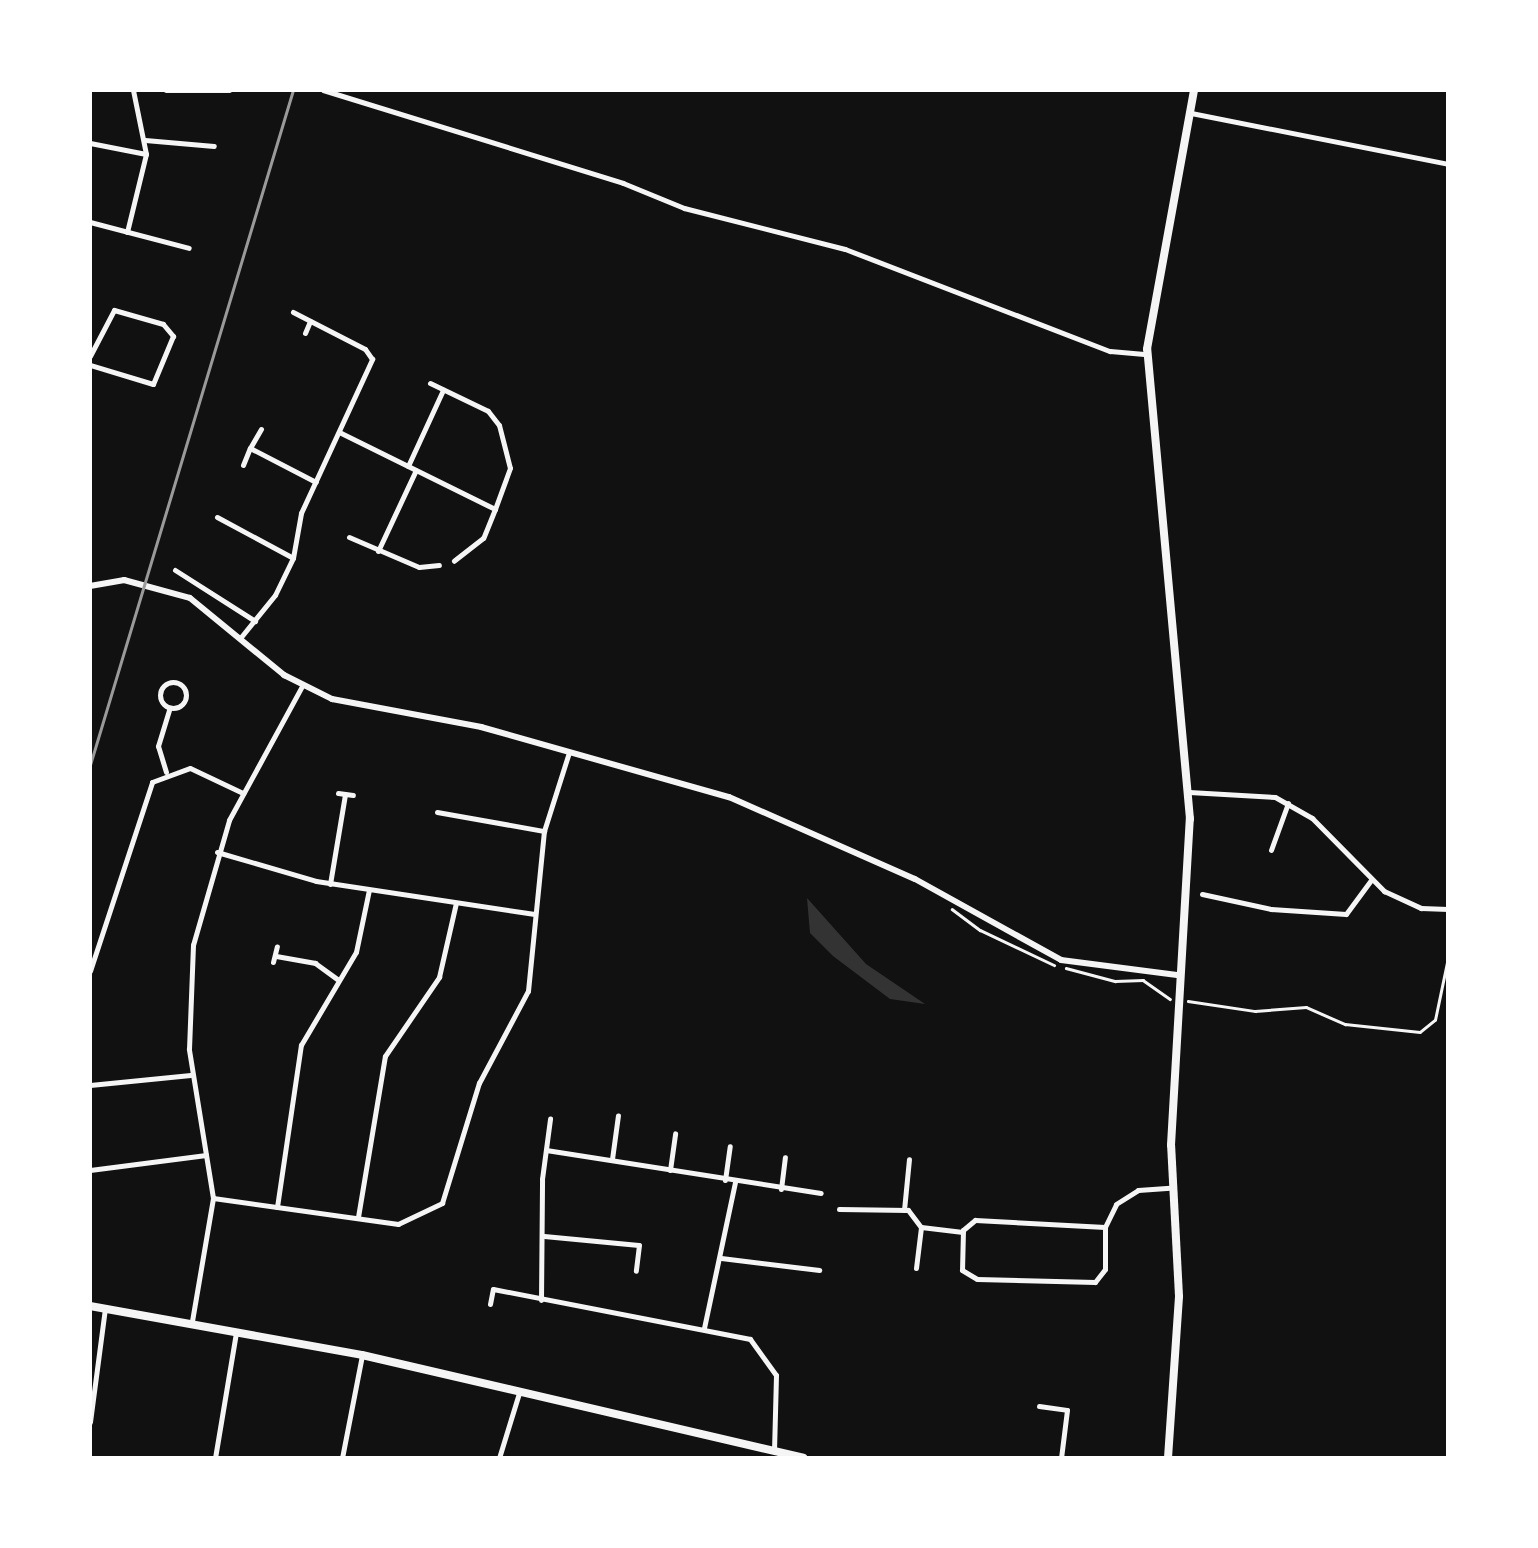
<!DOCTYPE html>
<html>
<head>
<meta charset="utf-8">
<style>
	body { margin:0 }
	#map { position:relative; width:1538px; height:1548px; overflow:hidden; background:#111; font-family:"Crimson Pro",serif }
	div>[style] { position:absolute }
	.water>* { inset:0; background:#333 }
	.path>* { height:2.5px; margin:-1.25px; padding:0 1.25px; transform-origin:1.25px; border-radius:1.25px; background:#f5f5f5 }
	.minor>* { height:5px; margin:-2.5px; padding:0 2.5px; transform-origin:2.5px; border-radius:2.5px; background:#f5f5f5 }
	.minor>.ring { margin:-2.5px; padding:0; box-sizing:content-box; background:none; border:5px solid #f5f5f5; border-radius:50% }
	.tertiary>* { height:6px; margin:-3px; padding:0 3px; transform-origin:3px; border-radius:3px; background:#f5f5f5 }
	.secondary>* { height:8px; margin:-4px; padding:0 4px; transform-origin:4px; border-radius:4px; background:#f5f5f5 }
	.rail>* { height:2.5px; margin:-1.25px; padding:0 1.25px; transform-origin:1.25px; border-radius:1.25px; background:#9a9a9a }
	span { translate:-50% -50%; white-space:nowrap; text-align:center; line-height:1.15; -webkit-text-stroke:10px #fff; paint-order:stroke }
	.frame { position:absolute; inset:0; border:92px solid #fff; pointer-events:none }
</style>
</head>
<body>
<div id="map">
	<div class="water">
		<i style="clip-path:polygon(807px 898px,866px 964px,925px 1004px,890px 999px,833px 956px,810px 933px)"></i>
	</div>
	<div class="path">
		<i style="left:952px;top:909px;width:35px;rotate:37deg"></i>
		<i style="left:980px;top:930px;width:82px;rotate:25.3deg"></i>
		<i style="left:1066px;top:968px;width:51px;rotate:14.9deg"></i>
		<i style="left:1115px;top:981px;width:28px;rotate:-2deg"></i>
		<i style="left:1143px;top:980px;width:33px;rotate:35deg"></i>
		<i style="left:1188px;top:1001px;width:68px;rotate:8.5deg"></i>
		<i style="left:1255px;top:1011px;width:51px;rotate:-4.5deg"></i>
		<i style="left:1306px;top:1007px;width:43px;rotate:23.6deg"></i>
		<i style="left:1345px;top:1024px;width:75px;rotate:6.1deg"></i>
		<i style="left:1420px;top:1032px;width:19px;rotate:-39deg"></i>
		<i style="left:1435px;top:1020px;width:63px;rotate:-78.2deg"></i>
	</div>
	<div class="minor">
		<i style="left:166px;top:90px;width:63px"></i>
		<i style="left:323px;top:90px;width:314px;rotate:17.2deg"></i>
		<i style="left:623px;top:183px;width:66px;rotate:22.3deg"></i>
		<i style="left:684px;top:208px;width:166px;rotate:14.3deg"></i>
		<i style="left:845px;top:249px;width:284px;rotate:21.1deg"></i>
		<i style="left:1110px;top:351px;width:37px;rotate:5deg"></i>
		<i style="left:1191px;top:113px;width:262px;rotate:11.2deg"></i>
		<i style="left:145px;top:140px;width:69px;rotate:5deg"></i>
		<i style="left:90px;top:143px;width:57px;rotate:11.1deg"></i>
		<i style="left:90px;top:222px;width:102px;rotate:14.7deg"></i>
		<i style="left:127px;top:232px;width:80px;rotate:-76.3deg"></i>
		<i style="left:146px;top:154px;width:65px;rotate:-101.5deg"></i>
		<i style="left:305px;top:333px;width:13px;rotate:-67deg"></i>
		<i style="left:90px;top:356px;width:52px;rotate:-62.4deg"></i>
		<i style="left:114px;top:310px;width:51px;rotate:15.9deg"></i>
		<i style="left:163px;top:324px;width:16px;rotate:50deg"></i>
		<i style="left:173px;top:336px;width:52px;rotate:112.6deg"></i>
		<i style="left:153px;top:384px;width:66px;rotate:-163.2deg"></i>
		<i style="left:430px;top:383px;width:64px;rotate:25.8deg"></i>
		<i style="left:488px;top:411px;width:18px;rotate:52deg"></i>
		<i style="left:499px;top:425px;width:44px;rotate:75.7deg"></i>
		<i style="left:510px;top:468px;width:44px;rotate:110.1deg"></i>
		<i style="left:261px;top:429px;width:22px;rotate:120deg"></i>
		<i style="left:250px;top:448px;width:74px;rotate:27.3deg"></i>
		<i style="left:339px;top:432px;width:174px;rotate:26.3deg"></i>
		<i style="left:495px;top:509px;width:31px;rotate:112deg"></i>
		<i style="left:483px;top:538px;width:37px;rotate:142deg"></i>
		<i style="left:243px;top:465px;width:18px;rotate:-68deg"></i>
		<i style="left:408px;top:466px;width:84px;rotate:-65.3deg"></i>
		<i style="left:217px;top:517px;width:86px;rotate:28.3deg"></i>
		<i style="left:349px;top:537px;width:76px;rotate:23.2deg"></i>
		<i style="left:419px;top:567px;width:20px;rotate:-6deg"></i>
		<i style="left:378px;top:551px;width:89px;rotate:-64.9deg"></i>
		<i style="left:175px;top:570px;width:95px;rotate:32.5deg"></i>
		<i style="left:241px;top:637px;width:54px;rotate:-51deg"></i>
		<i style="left:275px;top:595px;width:41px;rotate:-64.1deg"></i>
		<i style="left:293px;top:558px;width:46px;rotate:-79.9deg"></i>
		<i style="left:301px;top:513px;width:170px;rotate:-65.2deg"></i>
		<i style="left:372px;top:359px;width:12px;rotate:-125deg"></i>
		<i style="left:365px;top:349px;width:81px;rotate:-152.8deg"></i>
		<i class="ring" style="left:160px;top:682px;width:21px;height:21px"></i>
		<i style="left:166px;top:772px;width:27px;rotate:-107deg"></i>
		<i style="left:158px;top:746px;width:39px;rotate:-73deg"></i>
		<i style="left:1189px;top:792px;width:86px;rotate:3.3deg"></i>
		<i style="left:1275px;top:797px;width:43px;rotate:29.6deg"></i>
		<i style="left:1312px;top:818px;width:103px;rotate:45.4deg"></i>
		<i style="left:1384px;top:891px;width:41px;rotate:24.7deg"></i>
		<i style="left:1421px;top:908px;width:27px;rotate:2deg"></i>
		<i style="left:338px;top:793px;width:15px;rotate:8deg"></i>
		<i style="left:437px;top:812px;width:109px;rotate:10.1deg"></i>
		<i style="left:1271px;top:850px;width:50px;rotate:-70.1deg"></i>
		<i style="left:217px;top:852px;width:103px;rotate:16.3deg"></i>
		<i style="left:316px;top:881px;width:221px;rotate:8.6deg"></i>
		<i style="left:330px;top:884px;width:91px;rotate:-80.5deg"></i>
		<i style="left:1202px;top:894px;width:71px;rotate:12.3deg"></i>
		<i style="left:1271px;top:909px;width:75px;rotate:3.8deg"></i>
		<i style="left:1346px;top:914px;width:42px;rotate:-53.7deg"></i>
		<i style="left:276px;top:956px;width:40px;rotate:10deg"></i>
		<i style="left:315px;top:963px;width:27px;rotate:36deg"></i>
		<i style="left:273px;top:962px;width:16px;rotate:-76deg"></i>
		<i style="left:90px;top:971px;width:199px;rotate:-71.8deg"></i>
		<i style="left:152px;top:782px;width:40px;rotate:-20.2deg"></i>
		<i style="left:190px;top:768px;width:59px;rotate:25.3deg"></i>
		<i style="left:90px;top:1085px;width:101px;rotate:-5.7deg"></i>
		<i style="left:546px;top:1150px;width:278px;rotate:8.9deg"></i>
		<i style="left:612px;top:1159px;width:44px;rotate:-82.2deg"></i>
		<i style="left:90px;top:1170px;width:117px;rotate:-7.4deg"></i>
		<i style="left:670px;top:1170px;width:37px;rotate:-82deg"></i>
		<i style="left:725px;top:1180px;width:34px;rotate:-82deg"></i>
		<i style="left:781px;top:1189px;width:32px;rotate:-83deg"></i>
		<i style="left:213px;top:1198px;width:187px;rotate:8deg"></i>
		<i style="left:398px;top:1224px;width:49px;rotate:-25.5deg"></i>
		<i style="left:442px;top:1203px;width:126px;rotate:-72.9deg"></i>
		<i style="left:479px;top:1083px;width:104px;rotate:-62deg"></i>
		<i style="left:528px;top:991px;width:161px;rotate:-84.3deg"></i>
		<i style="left:544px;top:831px;width:83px;rotate:-72.4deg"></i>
		<i style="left:277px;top:1207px;width:164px;rotate:-81.6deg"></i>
		<i style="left:301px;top:1045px;width:108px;rotate:-59.4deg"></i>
		<i style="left:356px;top:952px;width:63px;rotate:-78.2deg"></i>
		<i style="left:839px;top:1209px;width:69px;rotate:0.8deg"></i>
		<i style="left:908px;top:1210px;width:21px;rotate:53deg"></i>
		<i style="left:921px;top:1227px;width:42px;rotate:6.8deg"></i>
		<i style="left:904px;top:1210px;width:51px;rotate:-84.4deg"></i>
		<i style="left:358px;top:1217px;width:163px;rotate:-80.5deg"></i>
		<i style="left:385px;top:1056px;width:96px;rotate:-55.6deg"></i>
		<i style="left:439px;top:977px;width:76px;rotate:-77.1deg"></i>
		<i style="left:1105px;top:1227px;width:130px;rotate:-176.9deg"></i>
		<i style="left:975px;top:1220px;width:16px;rotate:140deg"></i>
		<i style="left:963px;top:1230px;width:40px;rotate:91.4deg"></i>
		<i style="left:962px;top:1270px;width:17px;rotate:31deg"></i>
		<i style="left:977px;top:1279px;width:118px;rotate:1.5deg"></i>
		<i style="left:1095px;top:1282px;width:16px;rotate:-52deg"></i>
		<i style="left:1105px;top:1269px;width:42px;rotate:-90deg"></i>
		<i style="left:1105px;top:1227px;width:25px;rotate:-64deg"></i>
		<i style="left:1116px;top:1204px;width:26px;rotate:-32deg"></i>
		<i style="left:1138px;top:1190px;width:32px;rotate:-4deg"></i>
		<i style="left:544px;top:1236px;width:95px;rotate:5.4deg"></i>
		<i style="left:639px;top:1245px;width:26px;rotate:97deg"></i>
		<i style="left:721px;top:1258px;width:99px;rotate:7deg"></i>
		<i style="left:916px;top:1268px;width:41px;rotate:-83deg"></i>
		<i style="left:541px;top:1300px;width:121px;rotate:-89.5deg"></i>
		<i style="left:542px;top:1179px;width:61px;rotate:-82.4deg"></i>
		<i style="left:490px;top:1304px;width:15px;rotate:-79deg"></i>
		<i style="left:493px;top:1289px;width:262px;rotate:11deg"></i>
		<i style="left:750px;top:1339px;width:44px;rotate:54.2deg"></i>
		<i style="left:776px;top:1375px;width:76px;rotate:91.5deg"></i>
		<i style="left:192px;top:1321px;width:125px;rotate:-80.3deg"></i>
		<i style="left:213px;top:1198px;width:151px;rotate:-99.2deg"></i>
		<i style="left:189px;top:1049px;width:104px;rotate:-87.8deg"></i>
		<i style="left:193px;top:945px;width:130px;rotate:-73.9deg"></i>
		<i style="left:229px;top:820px;width:153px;rotate:-61.4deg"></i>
		<i style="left:704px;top:1328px;width:149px;rotate:-78deg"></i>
		<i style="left:1039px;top:1406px;width:28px;rotate:8deg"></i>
		<i style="left:1067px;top:1410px;width:48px;rotate:97.1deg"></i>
		<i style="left:90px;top:1422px;width:115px;rotate:-82.5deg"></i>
		<i style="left:215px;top:1458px;width:128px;rotate:-80.5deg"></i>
		<i style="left:342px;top:1458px;width:105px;rotate:-79deg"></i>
		<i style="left:499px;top:1458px;width:68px;rotate:-72.9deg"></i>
	</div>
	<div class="tertiary">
		<i style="left:90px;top:586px;width:35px;rotate:-10deg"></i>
		<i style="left:124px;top:580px;width:68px;rotate:15.3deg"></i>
		<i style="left:190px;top:598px;width:122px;rotate:39.3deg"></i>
		<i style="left:284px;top:675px;width:54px;rotate:26.6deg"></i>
		<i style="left:332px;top:699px;width:152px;rotate:10.6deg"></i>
		<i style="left:481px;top:727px;width:258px;rotate:15.8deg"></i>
		<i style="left:729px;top:797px;width:203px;rotate:23.8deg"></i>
		<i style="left:915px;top:879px;width:167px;rotate:29deg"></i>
		<i style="left:1061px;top:960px;width:117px;rotate:7.4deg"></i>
	</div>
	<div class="secondary">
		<i style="left:90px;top:1306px;width:276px;rotate:10.2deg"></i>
		<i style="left:362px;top:1355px;width:453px;rotate:13.1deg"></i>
		<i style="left:1168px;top:1458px;width:162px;rotate:-86.1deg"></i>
		<i style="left:1179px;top:1296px;width:151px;rotate:-93deg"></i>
		<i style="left:1171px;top:1145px;width:327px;rotate:-86.7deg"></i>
		<i style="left:1190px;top:819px;width:472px;rotate:-95.2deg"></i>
		<i style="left:1147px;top:349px;width:263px;rotate:-79.7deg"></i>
	</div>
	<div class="rail">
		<i style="left:90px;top:765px;width:705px;rotate:-73.26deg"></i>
	</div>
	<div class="frame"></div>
</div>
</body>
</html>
